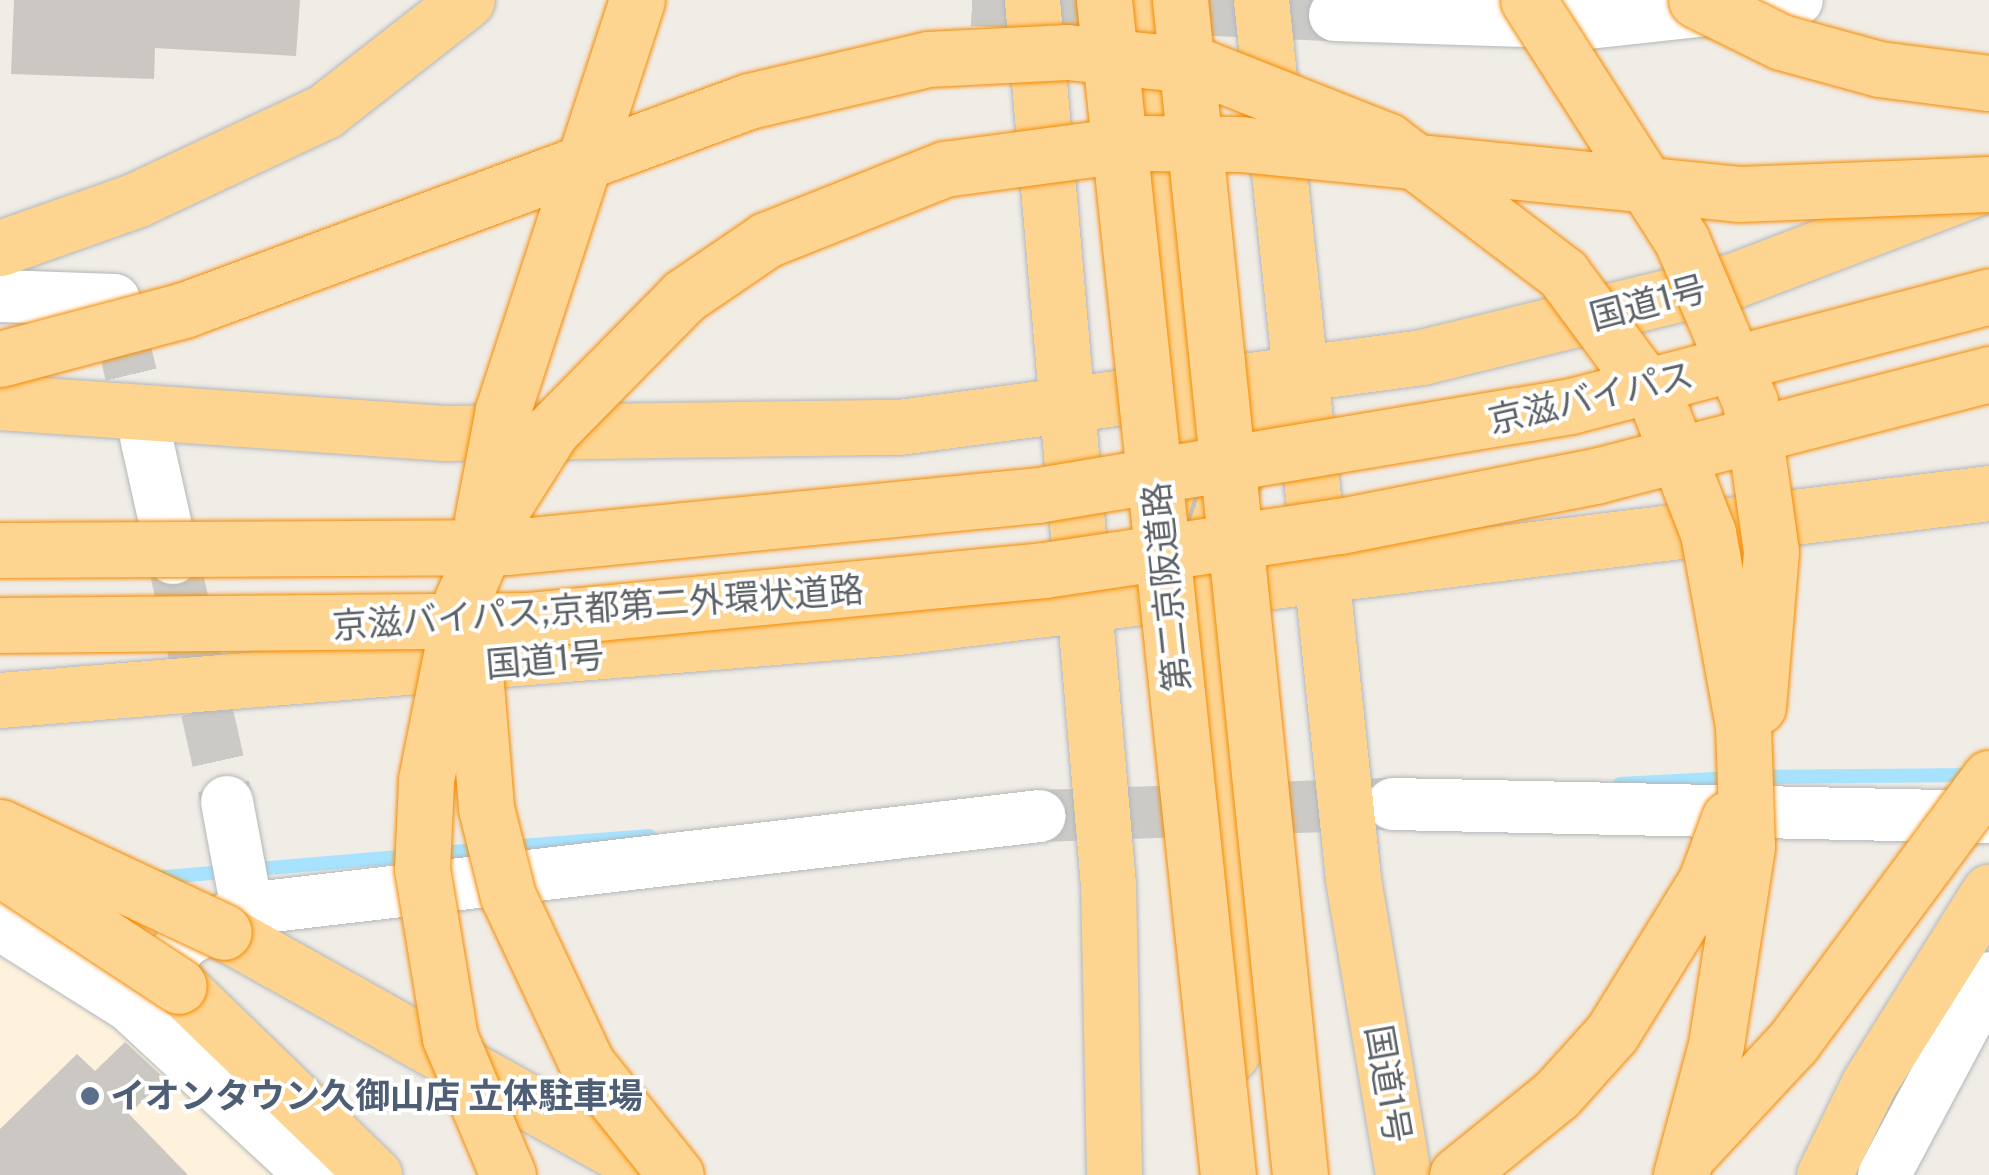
<!DOCTYPE html>
<html>
<head>
<meta charset="utf-8">
<style>
	body { margin:0 }
	#map { position:relative; width:1989px; height:1175px; overflow:hidden; background:#f0ece6; font-family:"Public Sans","Noto Sans JP",sans-serif }
	div>[style] { position:absolute }
	.commercial>* { inset:0; background:#fef2dd }
	.stream>* { height:14px; margin:-7px; padding:0 7px; transform-origin:7px; border-radius:7px; background:#a7e3ff }
	.building>* { inset:0; background:#cbc7c3 }
	.street-tunnel>* { height:52px; margin-top:-26px; transform-origin:0; background:repeating-linear-gradient(90deg,#cbcac6 0 52px,transparent 0 78px) }
	.roads { filter:drop-shadow(0 0 2px #b3b7ba) drop-shadow(0 0 2px #b3b7ba) }
	.street>* { height:52px; margin:-26px; padding:0 26px; transform-origin:26px; border-radius:26px; background:#fff }
	.highway>* { height:55px; margin:-27.5px; padding:0 27.5px; transform-origin:27.5px; border-radius:27.5px; background:#fdd490 }
	.bridges { filter:drop-shadow(0 0 2px #f58b01) drop-shadow(0 0 2px #f58b01) }
	.highway-bridge>* { height:55px; margin:-27.5px; padding:0 27.5px; transform-origin:27.5px; border-radius:27.5px; background:#fdd490 }
	.dots>* { width:28px; height:28px; translate:-50% -50%; box-sizing:border-box; border:5px solid #fff; border-radius:50% }
	span { translate:-50% -50%; white-space:nowrap; text-align:center; line-height:1.15; -webkit-text-stroke:8px #fff; paint-order:stroke }
	.street-label { font-size:35px; color:#5d6266 }
	.service-label { font-size:35px; color:#4e5e75; font-weight:700 }
	.left { translate:0 -50%; text-align:left }
</style>
</head>
<body>
<div id="map">
	<div class="commercial">
		<i style="clip-path:polygon(0 953px,121px 1033px,277px 1175px,0 1175px)"></i>
	</div>
	<div class="stream">
		<i style="left:1755px;top:777px;width:218px;rotate:-0.5deg"></i>
		<i style="left:1620px;top:784px;width:113px;rotate:-3deg"></i>
		<i style="left:1271px;top:803px;width:63px;rotate:-3.6deg"></i>
		<i style="left:1111px;top:811px;width:68px;rotate:-2.5deg"></i>
		<i style="left:507px;top:847px;width:143px;rotate:-4.4deg"></i>
		<i style="left:432px;top:854px;width:54px;rotate:-5.3deg"></i>
		<i style="left:153px;top:878px;width:259px;rotate:-4.9deg"></i>
	</div>
	<div class="building">
		<i style="clip-path:polygon(14px 0,300px 0,296px 56px,155px 48px,154px 79px,11px 74px)"></i>
		<i style="clip-path:polygon(125px 1042px,165px 1079px,129px 1114px,188px 1175px,0 1175px,0 1129px,77px 1054px,95px 1071px)"></i>
	</div>
	<div class="street-tunnel">
		<i style="left:972px;top:0;width:363px;rotate:2.4deg"></i>
		<i style="left:119px;top:324px;width:116px;rotate:76.6deg"></i>
		<i style="left:173px;top:558px;width:250px;rotate:77.5deg"></i>
		<i style="left:1040px;top:816px;width:348px;rotate:-2deg"></i>
	</div>
	<div class="roads">
		<div class="street">
			<i style="left:1335px;top:15px;width:254px;rotate:1.8deg"></i>
			<i style="left:1589px;top:23px;width:209px;rotate:-6.3deg"></i>
			<i style="left:0;top:296px;width:114px;rotate:2deg"></i>
			<i style="left:114px;top:300px;width:25px;rotate:78deg"></i>
			<i style="left:146px;top:437px;width:124px;rotate:77.4deg"></i>
			<i style="left:227px;top:802px;width:109px;rotate:79.4deg"></i>
			<i style="left:1393px;top:804px;width:596px;rotate:1.25deg"></i>
			<i style="left:0;top:924px;width:154px;rotate:32.2deg"></i>
			<i style="left:130px;top:1006px;width:248px;rotate:42.9deg"></i>
			<i style="left:130px;top:1006px;width:87px;rotate:-49.7deg"></i>
			<i style="left:186px;top:940px;width:68px;rotate:-26.9deg"></i>
			<i style="left:247px;top:909px;width:798px;rotate:-6.69deg"></i>
			<i style="left:1884px;top:1175px;width:223px;rotate:-61.9deg"></i>
		</div>
		<div class="highway">
			<i style="left:1032px;top:0;width:887px;rotate:85.09deg"></i>
			<i style="left:1108px;top:884px;width:291px;rotate:88.8deg"></i>
			<i style="left:1149px;top:0;width:84px;rotate:90.7deg"></i>
			<i style="left:1148px;top:84px;width:313px;rotate:83.9deg"></i>
			<i style="left:1181px;top:395px;width:47px;rotate:90deg"></i>
			<i style="left:1181px;top:442px;width:73px;rotate:106.7deg"></i>
			<i style="left:1261px;top:0;width:884px;rotate:84.02deg"></i>
			<i style="left:1353px;top:879px;width:300px;rotate:80.4deg"></i>
			<i style="left:0;top:248px;width:144px;rotate:-19.4deg"></i>
			<i style="left:136px;top:200px;width:209px;rotate:-25.2deg"></i>
			<i style="left:325px;top:111px;width:180px;rotate:-38deg"></i>
			<i style="left:0;top:402px;width:445px;rotate:4deg"></i>
			<i style="left:444px;top:433px;width:455px;rotate:-0.8deg"></i>
			<i style="left:899px;top:427px;width:528px;rotate:-7.62deg"></i>
			<i style="left:1422px;top:357px;width:322px;rotate:-13.8deg"></i>
			<i style="left:1735px;top:280px;width:261px;rotate:-20.9deg"></i>
			<i style="left:0;top:700px;width:901px;rotate:-4.65deg"></i>
			<i style="left:898px;top:627px;width:1099px;rotate:-7deg"></i>
			<i style="left:224px;top:932px;width:497px;rotate:29.2deg"></i>
			<i style="left:179px;top:986px;width:272px;rotate:44.1deg"></i>
			<i style="left:1232px;top:1053px;width:146px;rotate:-88.4deg"></i>
			<i style="left:1236px;top:907px;width:353px;rotate:-94.7deg"></i>
			<i style="left:1207px;top:555px;width:105px;rotate:-71deg"></i>
			<i style="left:1241px;top:456px;width:93px;rotate:-55.5deg"></i>
			<i style="left:1824px;top:1175px;width:102px;rotate:-63.9deg"></i>
			<i style="left:1869px;top:1083px;width:226px;rotate:-57.9deg"></i>
		</div>
	</div>
	<div class="bridges">
		<div class="highway-bridge">
			<i style="left:1104px;top:0;width:1182px;rotate:83.98deg"></i>
			<i style="left:1180px;top:0;width:1181px;rotate:84.17deg"></i>
			<i style="left:1528px;top:0;width:286px;rotate:57.4deg"></i>
			<i style="left:1682px;top:241px;width:175px;rotate:67.1deg"></i>
			<i style="left:1750px;top:402px;width:151px;rotate:82deg"></i>
			<i style="left:1771px;top:552px;width:155px;rotate:94.8deg"></i>
			<i style="left:1696px;top:0;width:95px;rotate:26.3deg"></i>
			<i style="left:1781px;top:42px;width:102px;rotate:15.4deg"></i>
			<i style="left:1879px;top:69px;width:111px;rotate:7.3deg"></i>
			<i style="left:0;top:359px;width:190px;rotate:-14.9deg"></i>
			<i style="left:184px;top:310px;width:602px;rotate:-20.3deg"></i>
			<i style="left:749px;top:101px;width:184px;rotate:-13.2deg"></i>
			<i style="left:928px;top:59px;width:139px;rotate:-2.9deg"></i>
			<i style="left:1067px;top:52px;width:133px;rotate:6.1deg"></i>
			<i style="left:1199px;top:66px;width:203px;rotate:21.6deg"></i>
			<i style="left:1388px;top:141px;width:220px;rotate:37.2deg"></i>
			<i style="left:1563px;top:274px;width:158px;rotate:53.5deg"></i>
			<i style="left:1657px;top:401px;width:142px;rotate:68.9deg"></i>
			<i style="left:1708px;top:533px;width:196px;rotate:79.7deg"></i>
			<i style="left:1743px;top:726px;width:121px;rotate:88.1deg"></i>
			<i style="left:1747px;top:847px;width:200px;rotate:98.9deg"></i>
			<i style="left:1716px;top:1045px;width:135px;rotate:105.1deg"></i>
			<i style="left:482px;top:520px;width:112px;rotate:-79.2deg"></i>
			<i style="left:503px;top:410px;width:431px;rotate:-71.9deg"></i>
			<i style="left:0;top:550px;width:509px;rotate:-0.34deg"></i>
			<i style="left:509px;top:547px;width:532px;rotate:-5.61deg"></i>
			<i style="left:1038px;top:495px;width:540px;rotate:-9.48deg"></i>
			<i style="left:1571px;top:406px;width:432px;rotate:-14.7deg"></i>
			<i style="left:0;top:625px;width:527px;rotate:-0.54deg"></i>
			<i style="left:527px;top:620px;width:519px;rotate:-5.52deg"></i>
			<i style="left:1044px;top:570px;width:299px;rotate:-8.5deg"></i>
			<i style="left:1340px;top:526px;width:264px;rotate:-11.1deg"></i>
			<i style="left:1599px;top:475px;width:403px;rotate:-14.5deg"></i>
			<i style="left:472px;top:636px;width:173px;rotate:85.3deg"></i>
			<i style="left:486px;top:808px;width:91px;rotate:76deg"></i>
			<i style="left:508px;top:896px;width:186px;rotate:64.8deg"></i>
			<i style="left:587px;top:1064px;width:142px;rotate:51.3deg"></i>
			<i style="left:0;top:827px;width:247px;rotate:25.1deg"></i>
			<i style="left:0;top:868px;width:214px;rotate:33.4deg"></i>
			<i style="left:1689px;top:1154px;width:153px;rotate:-47.1deg"></i>
			<i style="left:1793px;top:1042px;width:329px;rotate:-53.4deg"></i>
			<i style="left:508px;top:1175px;width:149px;rotate:-112.9deg"></i>
			<i style="left:450px;top:1038px;width:171px;rotate:-99.4deg"></i>
			<i style="left:422px;top:869px;width:89px;rotate:-87.4deg"></i>
			<i style="left:426px;top:780px;width:184px;rotate:-78.7deg"></i>
			<i style="left:462px;top:600px;width:96px;rotate:-66.6deg"></i>
			<i style="left:500px;top:512px;width:97px;rotate:-57.6deg"></i>
			<i style="left:552px;top:430px;width:188px;rotate:-45.4deg"></i>
			<i style="left:684px;top:296px;width:99px;rotate:-34.3deg"></i>
			<i style="left:766px;top:240px;width:192px;rotate:-21.7deg"></i>
			<i style="left:944px;top:169px;width:196px;rotate:-7.6deg"></i>
			<i style="left:1138px;top:143px;width:102px;rotate:0.6deg"></i>
			<i style="left:1240px;top:144px;width:501px;rotate:5.72deg"></i>
			<i style="left:1739px;top:194px;width:250px;rotate:-2.3deg"></i>
			<i style="left:1457px;top:1175px;width:129px;rotate:-39deg"></i>
			<i style="left:1557px;top:1094px;width:82px;rotate:-48deg"></i>
			<i style="left:1612px;top:1033px;width:179px;rotate:-58.3deg"></i>
			<i style="left:1706px;top:881px;width:67px;rotate:-69.9deg"></i>
		</div>
	</div>
	<div class="dots">
		<i style="left:90px;top:1096px;background:#5c6f8a"></i>
	</div>
	<div class="street-label">
		<span style="left:1648px;top:303px;rotate:-15deg">国道1号</span>
		<span style="left:1591px;top:398px;rotate:-13deg">京滋バイパス</span>
		<span style="left:1167px;top:587px;rotate:-96deg">第二京阪道路</span>
		<span style="left:598px;top:608px;rotate:-4deg">京滋バイパス;京都第二外環状道路</span>
		<span style="left:545px;top:660px;rotate:-5deg">国道1号</span>
		<span style="left:1388px;top:1084px;rotate:80deg">国道1号</span>
	</div>
	<div class="service-label">
		<span class="left" style="left:110px;top:1096px">イオンタウン久御山店 立体駐車場</span>
	</div>
</div>
</body>
</html>
